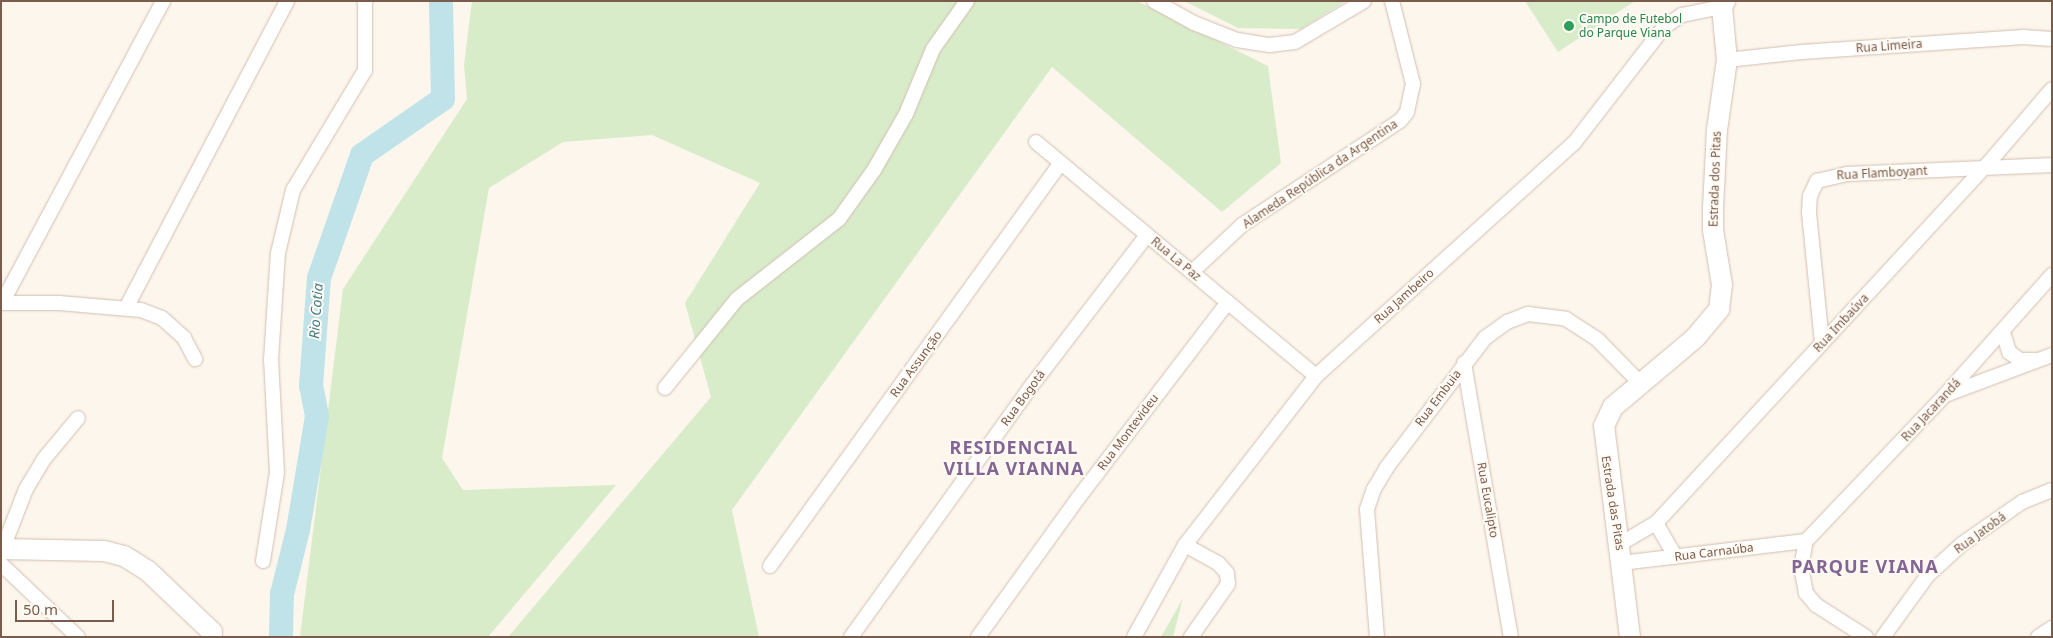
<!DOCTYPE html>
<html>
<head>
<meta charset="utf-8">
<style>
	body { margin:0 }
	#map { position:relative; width:2053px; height:638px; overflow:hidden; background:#fdf6ec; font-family:"Noto Sans",sans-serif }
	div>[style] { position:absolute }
	.green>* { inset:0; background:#d8ecc9 }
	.river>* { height:24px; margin:-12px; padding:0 12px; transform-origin:12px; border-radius:12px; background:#bfe3e8 }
	.roads { filter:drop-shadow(0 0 1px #d1beb0) drop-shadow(0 0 1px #d1beb0) }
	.street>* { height:14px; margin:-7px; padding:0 7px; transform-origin:7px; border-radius:7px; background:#fff }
	.secondary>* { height:20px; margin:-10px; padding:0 10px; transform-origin:10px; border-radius:10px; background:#fff }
	.dots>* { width:14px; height:14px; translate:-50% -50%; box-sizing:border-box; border:2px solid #fffaf3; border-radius:50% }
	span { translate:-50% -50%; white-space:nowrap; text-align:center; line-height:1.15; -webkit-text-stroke:4px #fffaf3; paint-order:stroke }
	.leisure-label { font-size:12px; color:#27864d }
	.left { translate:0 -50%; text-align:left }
	.street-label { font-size:12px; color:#7a5c4d }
	.water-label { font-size:14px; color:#437c86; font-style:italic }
	.district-label { font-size:18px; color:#846695; font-weight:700; letter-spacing:1px }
	.frame { position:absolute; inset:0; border:2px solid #7a5c4d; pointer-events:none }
	.scale { position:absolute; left:15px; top:600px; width:99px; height:22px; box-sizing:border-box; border:2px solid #7a5c4d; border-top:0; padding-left:6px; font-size:15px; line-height:18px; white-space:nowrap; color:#7a5c4d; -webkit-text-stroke:4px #fffaf3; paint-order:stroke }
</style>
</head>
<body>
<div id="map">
	<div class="green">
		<i style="clip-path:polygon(472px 1px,1137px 1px,1268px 66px,1281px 163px,1222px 212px,1052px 67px,732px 510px,759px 637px,508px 637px,711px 397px,685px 303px,760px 183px,652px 135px,563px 142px,489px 188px,442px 458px,463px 490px,616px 485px,488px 637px,300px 637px,343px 289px,467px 99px,464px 65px)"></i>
		<i style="clip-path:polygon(1184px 1px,1346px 1px,1301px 29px,1238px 28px)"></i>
		<i style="clip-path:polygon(1525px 1px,1635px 1px,1558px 52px)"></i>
		<i style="clip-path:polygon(1183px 598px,1173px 637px,1161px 637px)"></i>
	</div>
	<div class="river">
		<i style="left:281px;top:637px;width:43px;rotate:-88.7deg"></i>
		<i style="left:282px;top:594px;width:66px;rotate:-76deg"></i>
		<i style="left:298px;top:530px;width:116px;rotate:-80.5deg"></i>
		<i style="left:317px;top:416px;width:31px;rotate:-101deg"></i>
		<i style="left:311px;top:386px;width:108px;rotate:-85.8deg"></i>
		<i style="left:319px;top:278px;width:130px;rotate:-70.7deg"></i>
		<i style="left:362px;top:155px;width:98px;rotate:-34.7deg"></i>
		<i style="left:443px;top:99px;width:98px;rotate:-91.2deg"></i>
	</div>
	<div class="roads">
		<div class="street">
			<i style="left:1154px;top:1px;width:46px;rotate:28.8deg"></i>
			<i style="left:1194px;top:23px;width:46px;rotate:21.6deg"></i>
			<i style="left:1237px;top:40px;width:33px;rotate:9deg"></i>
			<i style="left:1270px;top:45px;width:25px;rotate:-7deg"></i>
			<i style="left:1295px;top:42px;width:80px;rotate:-30.7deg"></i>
			<i style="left:1727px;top:60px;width:75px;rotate:-6.1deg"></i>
			<i style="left:1802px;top:52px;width:222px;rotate:-3.9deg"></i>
			<i style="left:2023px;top:37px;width:29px;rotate:4deg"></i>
			<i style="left:1036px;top:142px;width:365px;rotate:39.9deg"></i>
			<i style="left:1192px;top:272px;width:69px;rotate:-43.2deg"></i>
			<i style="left:1242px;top:225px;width:189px;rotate:-33.4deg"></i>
			<i style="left:1400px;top:121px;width:11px;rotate:-52deg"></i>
			<i style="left:1407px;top:112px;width:29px;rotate:-78deg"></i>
			<i style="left:1413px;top:84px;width:86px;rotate:-104.2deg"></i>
			<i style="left:1px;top:303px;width:58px"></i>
			<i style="left:59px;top:303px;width:82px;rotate:4.9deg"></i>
			<i style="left:141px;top:310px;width:22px;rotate:21deg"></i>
			<i style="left:162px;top:318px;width:30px;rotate:42deg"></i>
			<i style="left:184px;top:338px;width:24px;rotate:62deg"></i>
			<i style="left:2px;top:303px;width:342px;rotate:-61.9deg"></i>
			<i style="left:126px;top:308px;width:347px;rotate:-62.3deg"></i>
			<i style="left:2003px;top:332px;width:21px;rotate:73deg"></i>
			<i style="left:2009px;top:352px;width:14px;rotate:36deg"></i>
			<i style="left:2020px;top:360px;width:14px"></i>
			<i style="left:1822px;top:343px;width:131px;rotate:-95.7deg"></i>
			<i style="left:1809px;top:213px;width:17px;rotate:-87deg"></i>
			<i style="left:1810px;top:196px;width:17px;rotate:-65deg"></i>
			<i style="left:1817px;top:181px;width:31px;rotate:-13deg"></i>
			<i style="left:1847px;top:174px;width:205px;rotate:-2.5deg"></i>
			<i style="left:1464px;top:363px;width:278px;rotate:80.3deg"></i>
			<i style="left:665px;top:388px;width:114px;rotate:-51deg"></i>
			<i style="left:737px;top:299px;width:130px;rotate:-38.1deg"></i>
			<i style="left:839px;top:219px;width:60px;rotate:-54.5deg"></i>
			<i style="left:874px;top:170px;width:64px;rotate:-60.3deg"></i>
			<i style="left:906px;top:114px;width:70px;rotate:-67.4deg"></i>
			<i style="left:933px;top:49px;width:59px;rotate:-54.7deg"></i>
			<i style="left:1948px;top:394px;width:111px;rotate:-20.6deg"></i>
			<i style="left:1656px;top:523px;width:39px;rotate:60deg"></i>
			<i style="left:1620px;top:544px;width:42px;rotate:-30.3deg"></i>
			<i style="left:1656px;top:523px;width:486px;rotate:-47.3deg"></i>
			<i style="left:1986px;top:166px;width:101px;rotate:-49.4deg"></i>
			<i style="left:1185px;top:545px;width:38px;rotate:29deg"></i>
			<i style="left:1218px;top:563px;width:13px;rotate:48deg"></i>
			<i style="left:1227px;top:573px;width:11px;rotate:85deg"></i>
			<i style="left:1228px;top:584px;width:65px;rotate:124.9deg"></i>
			<i style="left:3px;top:548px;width:63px;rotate:-68.7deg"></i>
			<i style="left:26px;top:489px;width:35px;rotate:-59deg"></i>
			<i style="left:44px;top:459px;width:53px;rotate:-50.3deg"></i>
			<i style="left:263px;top:561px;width:89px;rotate:-81deg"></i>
			<i style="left:277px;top:473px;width:113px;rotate:-93deg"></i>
			<i style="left:271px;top:360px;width:107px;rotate:-86.3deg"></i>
			<i style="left:278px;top:253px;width:65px;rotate:-76.6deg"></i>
			<i style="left:293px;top:190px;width:140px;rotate:-59deg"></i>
			<i style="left:365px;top:70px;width:69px;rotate:-90deg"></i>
			<i style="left:1621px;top:563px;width:186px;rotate:-6.8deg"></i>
			<i style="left:1px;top:564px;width:106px;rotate:43.5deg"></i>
			<i style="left:770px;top:566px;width:497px;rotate:-54.2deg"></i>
			<i style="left:851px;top:637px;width:305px;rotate:-54.3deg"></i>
			<i style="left:1029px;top:389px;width:194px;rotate:-52.5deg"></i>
			<i style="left:978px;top:637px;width:173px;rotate:-54.2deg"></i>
			<i style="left:1079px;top:497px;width:245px;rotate:-52.6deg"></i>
			<i style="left:1134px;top:637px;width:105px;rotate:-61deg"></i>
			<i style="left:1185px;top:545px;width:214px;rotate:-52.2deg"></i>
			<i style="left:1316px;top:376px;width:348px;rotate:-42.1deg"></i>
			<i style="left:1574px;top:143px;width:147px;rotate:-52.2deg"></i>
			<i style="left:1664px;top:27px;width:22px;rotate:-34deg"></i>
			<i style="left:1682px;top:15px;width:41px;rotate:-11.3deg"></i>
			<i style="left:1377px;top:637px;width:128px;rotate:-94.5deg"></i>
			<i style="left:1367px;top:509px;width:21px;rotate:-71deg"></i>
			<i style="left:1374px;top:489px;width:26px;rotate:-59deg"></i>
			<i style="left:1387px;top:467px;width:162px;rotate:-52.8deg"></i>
			<i style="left:1485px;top:338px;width:27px;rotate:-36deg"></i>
			<i style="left:1507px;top:322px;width:22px;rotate:-21deg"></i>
			<i style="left:1528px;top:314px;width:38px;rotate:7deg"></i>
			<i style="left:1566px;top:319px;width:38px;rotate:33deg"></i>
			<i style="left:1598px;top:340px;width:59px;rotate:45.7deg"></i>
			<i style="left:1866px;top:637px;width:59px;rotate:-147.4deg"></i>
			<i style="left:1816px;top:605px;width:16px;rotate:-130deg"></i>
			<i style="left:1806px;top:593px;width:25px;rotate:-101deg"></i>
			<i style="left:1801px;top:568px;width:27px;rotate:-80deg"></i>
			<i style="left:1806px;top:541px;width:202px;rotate:-46.4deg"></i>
			<i style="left:1945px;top:395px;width:161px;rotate:-48.3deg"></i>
			<i style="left:1883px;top:637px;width:77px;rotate:-54deg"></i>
			<i style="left:1928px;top:575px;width:46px;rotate:-42.4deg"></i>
			<i style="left:1962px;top:544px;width:73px;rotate:-35deg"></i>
			<i style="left:2022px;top:502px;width:32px;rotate:-22deg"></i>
			<i style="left:2038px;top:637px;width:17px;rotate:-33deg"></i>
		</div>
		<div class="secondary">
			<i style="left:1px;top:549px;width:103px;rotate:1.1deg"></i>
			<i style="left:104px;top:551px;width:21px;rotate:14deg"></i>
			<i style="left:124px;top:556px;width:28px;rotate:32deg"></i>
			<i style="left:148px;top:571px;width:88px;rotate:43.6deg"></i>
			<i style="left:212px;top:632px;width:5px;rotate:101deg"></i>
			<i style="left:1630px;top:637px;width:213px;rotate:-97deg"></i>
			<i style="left:1604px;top:426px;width:21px;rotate:-65deg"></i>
			<i style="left:1613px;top:407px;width:107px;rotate:-40.1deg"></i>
			<i style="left:1695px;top:338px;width:38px;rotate:-50deg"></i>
			<i style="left:1719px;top:309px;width:24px;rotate:-83deg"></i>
			<i style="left:1722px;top:285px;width:56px;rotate:-99.3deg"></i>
			<i style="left:1713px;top:230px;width:22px;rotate:-90deg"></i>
			<i style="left:1713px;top:208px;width:78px;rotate:-87.1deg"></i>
			<i style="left:1717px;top:130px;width:71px;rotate:-81.9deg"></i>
			<i style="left:1727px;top:60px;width:53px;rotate:-95.4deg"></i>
			<i style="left:1722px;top:7px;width:7px;rotate:-63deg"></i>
		</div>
	</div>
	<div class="dots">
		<i style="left:1569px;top:26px;background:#2e9e5b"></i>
	</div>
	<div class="leisure-label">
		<span class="left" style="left:1579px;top:26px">Campo de Futebol<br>do Parque Viana</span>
	</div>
	<div class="street-label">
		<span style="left:1889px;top:46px;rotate:-4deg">Rua Limeira</span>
		<span style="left:1882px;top:173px;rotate:-3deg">Rua Flamboyant</span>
		<span style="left:1320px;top:174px;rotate:-34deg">Alameda República da Argentina</span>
		<span style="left:1715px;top:179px;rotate:-88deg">Estrada dos Pitas</span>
		<span style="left:1176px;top:259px;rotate:40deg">Rua La Paz</span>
		<span style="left:1404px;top:296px;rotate:-42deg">Rua Jambeiro</span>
		<span style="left:1841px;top:323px;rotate:-47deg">Rua Imbaúva</span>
		<span style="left:916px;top:364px;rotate:-54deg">Rua Assunção</span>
		<span style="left:1023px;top:398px;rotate:-54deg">Rua Bogotá</span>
		<span style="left:1438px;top:398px;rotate:-53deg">Rua Embuia</span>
		<span style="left:1931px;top:410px;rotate:-47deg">Rua Jacarandá</span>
		<span style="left:1128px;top:432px;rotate:-53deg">Rua Montevideu</span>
		<span style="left:1488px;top:500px;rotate:80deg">Rua Eucalipto</span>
		<span style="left:1613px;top:503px;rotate:81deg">Estrada das Pitas</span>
		<span style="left:1980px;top:533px;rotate:-36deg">Rua Jatobá</span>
		<span style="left:1714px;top:552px;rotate:-7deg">Rua Carnaúba</span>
	</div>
	<div class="water-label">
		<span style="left:316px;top:311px;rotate:-86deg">Rio Cotia</span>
	</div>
	<div class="district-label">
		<span style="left:1014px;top:458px">RESIDENCIAL<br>VILLA VIANNA</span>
		<span style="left:1865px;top:566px">PARQUE VIANA</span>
	</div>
	<div class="frame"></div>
	<div class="scale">50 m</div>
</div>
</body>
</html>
